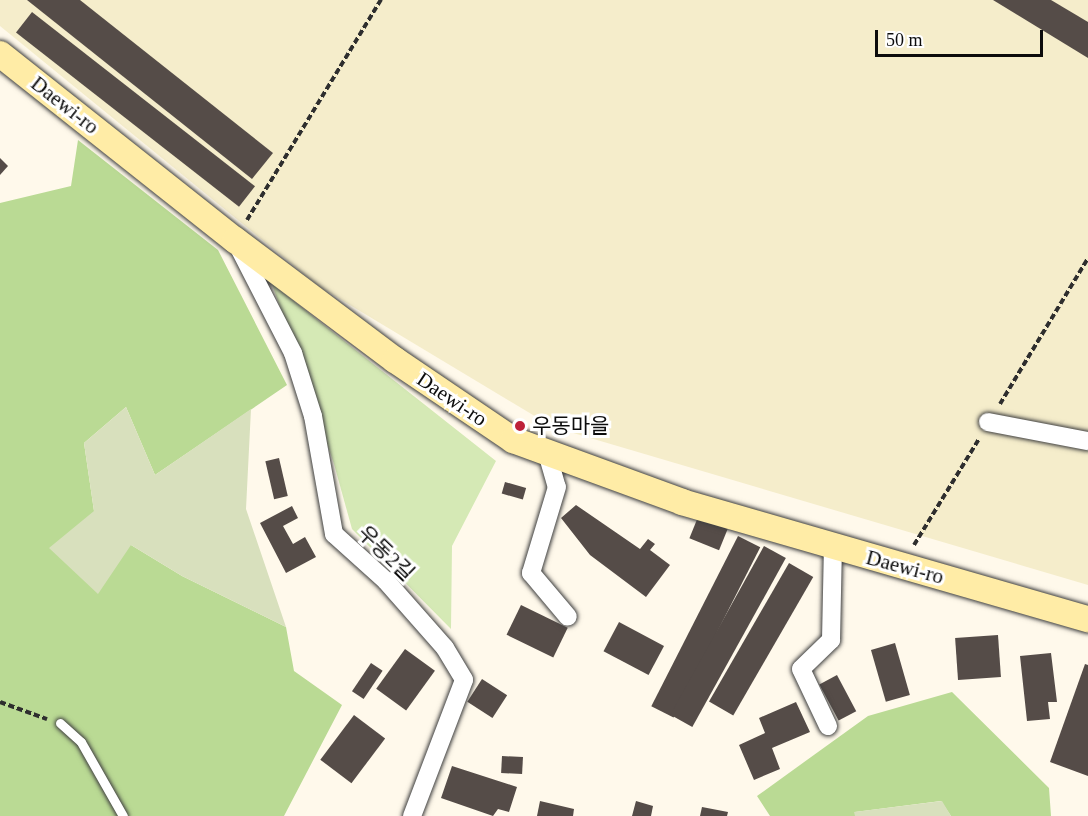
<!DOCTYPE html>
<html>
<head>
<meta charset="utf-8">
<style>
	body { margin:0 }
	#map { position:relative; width:1088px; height:816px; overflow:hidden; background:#fff9eb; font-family:"Times New Roman","Noto Sans KR",serif }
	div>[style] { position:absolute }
	.farmland>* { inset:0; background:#f5edcb }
	.green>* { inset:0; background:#d5e9b5 }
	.forest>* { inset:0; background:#bada94 }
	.cemetery>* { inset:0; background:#d8e0bd }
	.building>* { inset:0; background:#554c48; transform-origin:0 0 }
	.path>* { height:4px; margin-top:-2px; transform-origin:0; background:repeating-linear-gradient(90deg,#2e2e2e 0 6px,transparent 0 9px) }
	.roads { filter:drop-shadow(0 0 2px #3f3f3f) drop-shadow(0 0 2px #3f3f3f) }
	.service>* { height:9px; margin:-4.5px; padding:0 4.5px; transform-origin:4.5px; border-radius:4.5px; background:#fff }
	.minor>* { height:18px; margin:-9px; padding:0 9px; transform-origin:9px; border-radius:9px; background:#fff }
	.secondary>* { height:26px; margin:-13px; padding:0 13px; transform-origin:13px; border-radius:13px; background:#ffeca6 }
	.dots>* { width:16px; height:16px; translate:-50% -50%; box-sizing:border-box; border:3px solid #fff; border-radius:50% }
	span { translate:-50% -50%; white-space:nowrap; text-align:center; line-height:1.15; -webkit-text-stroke:6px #fff; paint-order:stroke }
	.street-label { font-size:21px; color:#0c0c0c }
	.poi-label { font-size:21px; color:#0c0c0c }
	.left { translate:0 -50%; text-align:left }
	.scale { position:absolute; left:875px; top:30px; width:168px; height:27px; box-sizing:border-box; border:3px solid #0c0c0c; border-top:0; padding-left:8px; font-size:18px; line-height:21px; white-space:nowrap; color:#0c0c0c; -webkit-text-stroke:4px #fff; paint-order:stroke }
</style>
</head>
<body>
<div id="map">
	<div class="farmland">
		<i style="clip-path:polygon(0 0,1088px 0,1088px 585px,553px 427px,320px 287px,0 26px)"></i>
	</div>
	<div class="green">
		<i style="clip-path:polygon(272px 284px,496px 461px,452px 546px,451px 629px,352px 529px,334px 464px)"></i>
	</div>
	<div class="forest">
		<i style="clip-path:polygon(78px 140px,218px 250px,287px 385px,155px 475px,126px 407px,84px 443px,94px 511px,131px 545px,182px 576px,286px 627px,294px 671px,342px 705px,284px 816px,0 816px,0 203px,71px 186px)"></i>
		<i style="clip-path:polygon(952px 692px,1049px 788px,1051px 816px,951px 816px,941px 801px,855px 812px,855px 816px,770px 816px,757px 796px,868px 716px)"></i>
	</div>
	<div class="cemetery">
		<i style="clip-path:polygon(126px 407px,155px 475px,251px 409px,246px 509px,286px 627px,182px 576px,131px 545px,98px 594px,49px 548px,94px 511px,84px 443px)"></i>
		<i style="clip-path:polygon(942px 801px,951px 816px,855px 816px,854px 812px)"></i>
	</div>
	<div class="building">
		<i style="clip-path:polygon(27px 0,80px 0,273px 153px,252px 179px)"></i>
		<i style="clip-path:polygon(993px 0,1051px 0,1088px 22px,1088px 58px)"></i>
		<i style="left:32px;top:12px;width:283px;height:26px;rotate:38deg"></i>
		<i style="clip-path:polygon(0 158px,8px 166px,0 175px)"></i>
		<i style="left:279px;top:458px;width:39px;height:14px;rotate:77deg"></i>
		<i style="left:505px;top:482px;width:22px;height:12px;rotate:16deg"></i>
		<i style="clip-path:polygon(576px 505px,640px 549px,648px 539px,655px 544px,650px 550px,670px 565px,646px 597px,590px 555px,561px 518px)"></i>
		<i style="clip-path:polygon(292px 506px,298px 518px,283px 526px,293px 544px,305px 537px,316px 557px,286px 573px,260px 523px)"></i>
		<i style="left:698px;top:517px;width:32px;height:23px;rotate:22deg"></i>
		<i style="left:738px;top:536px;width:25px;height:191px;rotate:27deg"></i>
		<i style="left:764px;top:546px;width:25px;height:193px;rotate:29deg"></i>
		<i style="left:789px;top:563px;width:28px;height:160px;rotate:30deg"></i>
		<i style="left:521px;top:605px;width:52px;height:33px;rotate:26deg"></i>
		<i style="left:619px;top:622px;width:51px;height:33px;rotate:28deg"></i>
		<i style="left:998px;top:635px;width:42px;height:43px;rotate:86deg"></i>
		<i style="left:895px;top:643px;width:54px;height:25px;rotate:74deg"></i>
		<i style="left:405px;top:649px;width:37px;height:49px;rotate:36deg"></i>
		<i style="clip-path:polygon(1051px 653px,1057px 702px,1048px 702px,1050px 719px,1027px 721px,1020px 656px)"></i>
		<i style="left:371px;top:663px;width:14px;height:34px;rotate:34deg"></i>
		<i style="clip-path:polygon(1085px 664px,1088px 665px,1088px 776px,1050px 762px)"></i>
		<i style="left:837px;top:675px;width:41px;height:20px;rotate:62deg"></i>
		<i style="left:482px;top:679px;width:30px;height:27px;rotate:33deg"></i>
		<i style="clip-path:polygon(796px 702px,810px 732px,772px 748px,780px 769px,754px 780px,739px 745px,765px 733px,759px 718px)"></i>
		<i style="left:354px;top:715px;width:39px;height:56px;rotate:37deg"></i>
		<i style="left:502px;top:756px;width:21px;height:17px;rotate:3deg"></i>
		<i style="clip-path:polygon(452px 766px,517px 787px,509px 812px,498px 809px,493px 816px,441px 798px)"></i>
		<i style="clip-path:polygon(540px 801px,574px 809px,573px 816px,537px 816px)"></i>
		<i style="clip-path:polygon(636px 801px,653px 806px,651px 816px,632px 816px)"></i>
		<i style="clip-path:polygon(702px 807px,728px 812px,727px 816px,700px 816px)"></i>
	</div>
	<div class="path">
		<i style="left:247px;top:220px;width:258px;rotate:-58.7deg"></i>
		<i style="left:1000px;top:404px;width:170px;rotate:-58.9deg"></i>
		<i style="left:914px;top:545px;width:124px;rotate:-58.5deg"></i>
		<i style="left:0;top:702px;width:50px;rotate:19.9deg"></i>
	</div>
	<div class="roads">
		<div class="service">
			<i style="left:60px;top:723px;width:28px;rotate:42deg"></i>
			<i style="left:81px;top:742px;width:85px;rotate:60.4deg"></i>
		</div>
		<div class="minor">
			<i style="left:237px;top:244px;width:123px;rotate:62.8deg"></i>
			<i style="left:293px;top:353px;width:66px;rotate:72.4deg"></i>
			<i style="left:313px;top:416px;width:120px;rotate:79.9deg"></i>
			<i style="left:334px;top:534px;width:70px;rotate:42.1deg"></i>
			<i style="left:386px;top:581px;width:89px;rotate:48.6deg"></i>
			<i style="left:445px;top:648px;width:37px;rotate:59deg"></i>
			<i style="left:464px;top:680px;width:146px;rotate:110.9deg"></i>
			<i style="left:988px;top:422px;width:102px;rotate:10.8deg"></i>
			<i style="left:547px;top:453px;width:35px;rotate:74deg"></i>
			<i style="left:557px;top:487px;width:90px;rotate:106.8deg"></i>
			<i style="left:531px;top:573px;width:57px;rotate:49.9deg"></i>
			<i style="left:828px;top:726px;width:63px;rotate:-115.3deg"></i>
			<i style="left:801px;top:669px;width:42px;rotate:-44deg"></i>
			<i style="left:831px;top:640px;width:93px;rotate:-88.8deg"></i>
		</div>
		<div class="secondary">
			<i style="left:0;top:54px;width:300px;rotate:38.4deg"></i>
			<i style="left:235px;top:240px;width:200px;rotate:36.9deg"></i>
			<i style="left:395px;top:360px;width:143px;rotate:34.1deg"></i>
			<i style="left:513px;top:440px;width:180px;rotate:20.1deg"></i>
			<i style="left:682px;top:502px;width:423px;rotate:16.1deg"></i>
		</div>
	</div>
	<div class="dots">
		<i style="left:520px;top:426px;background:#be2239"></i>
	</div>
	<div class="street-label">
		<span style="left:65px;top:105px;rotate:38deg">Daewi-ro</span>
		<span style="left:452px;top:399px;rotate:34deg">Daewi-ro</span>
		<span style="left:386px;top:553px;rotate:44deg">우동2길</span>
		<span style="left:905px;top:567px;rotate:15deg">Daewi-ro</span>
	</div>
	<div class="poi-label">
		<span class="left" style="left:532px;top:426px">우동마을</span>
	</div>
	<div class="scale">50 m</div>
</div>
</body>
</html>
